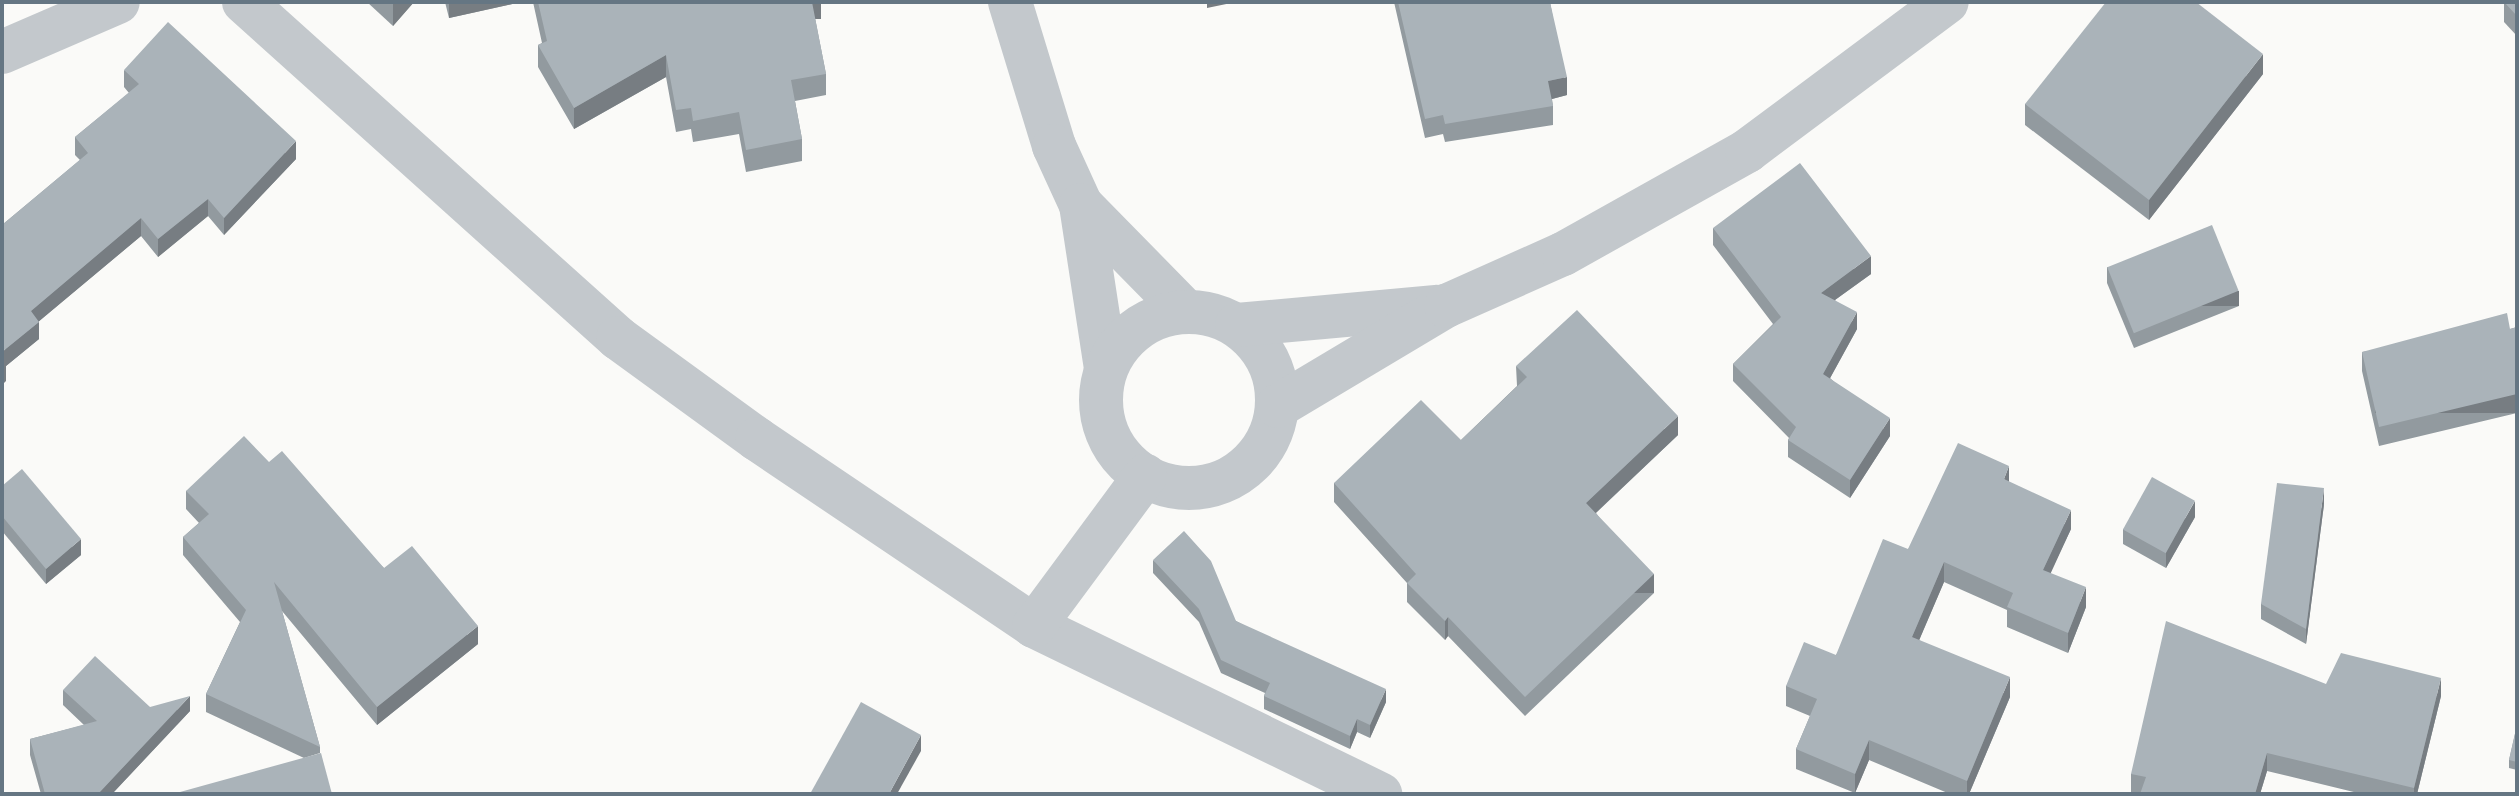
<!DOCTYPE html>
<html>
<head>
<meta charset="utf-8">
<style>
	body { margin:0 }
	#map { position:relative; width:2519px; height:796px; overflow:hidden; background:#fafaf8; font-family:"Space Grotesk",sans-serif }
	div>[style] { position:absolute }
	.minor>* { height:44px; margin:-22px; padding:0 22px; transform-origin:22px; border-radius:22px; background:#c3c8cc }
	.minor>.ring { margin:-22px; padding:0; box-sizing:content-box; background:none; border:44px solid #c3c8cc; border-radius:50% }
	.wall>* { inset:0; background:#929a9f }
	.shaded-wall>* { inset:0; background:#777d82; transform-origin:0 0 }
	.building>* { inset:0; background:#aab3b9; transform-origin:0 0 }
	span { translate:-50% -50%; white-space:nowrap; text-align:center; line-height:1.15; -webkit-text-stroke:8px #fff; paint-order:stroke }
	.frame { position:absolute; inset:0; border:4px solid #657683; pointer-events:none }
</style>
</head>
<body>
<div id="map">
	<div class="minor">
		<i style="left:244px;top:2px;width:503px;rotate:41.94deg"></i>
		<i style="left:618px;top:338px;width:172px;rotate:36deg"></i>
		<i style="left:757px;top:439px;width:334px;rotate:34deg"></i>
		<i style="left:1034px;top:626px;width:385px;rotate:25.9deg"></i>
		<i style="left:1010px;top:2px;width:151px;rotate:73deg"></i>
		<i style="left:1054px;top:146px;width:65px;rotate:65.4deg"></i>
		<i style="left:1081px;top:205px;width:165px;rotate:81.3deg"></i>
		<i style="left:2px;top:52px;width:126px;rotate:-23.3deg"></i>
		<i style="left:1081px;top:205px;width:148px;rotate:45.5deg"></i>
		<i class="ring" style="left:1101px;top:312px;width:132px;height:132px"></i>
		<i style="left:1237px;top:325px;width:200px;rotate:-5.2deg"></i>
		<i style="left:1278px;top:406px;width:196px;rotate:-30.8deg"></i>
		<i style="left:1446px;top:306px;width:128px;rotate:-24deg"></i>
		<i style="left:1563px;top:254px;width:211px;rotate:-29.2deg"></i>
		<i style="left:1747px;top:151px;width:249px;rotate:-36.7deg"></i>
		<i style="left:1034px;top:626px;width:187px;rotate:-53.5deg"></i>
	</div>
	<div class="wall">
		<i style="clip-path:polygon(367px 2px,414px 2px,393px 26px)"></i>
		<i style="clip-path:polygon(445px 2px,521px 2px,449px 18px)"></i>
		<i style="clip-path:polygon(533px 2px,821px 2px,821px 17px,815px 18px,826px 74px,826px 95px,795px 101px,802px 139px,802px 161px,746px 172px,739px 134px,693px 142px,691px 129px,676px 132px,666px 77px,574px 129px,538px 67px,538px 45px,542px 43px)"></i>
		<i style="clip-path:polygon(1394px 2px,1550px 2px,1567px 95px,1552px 99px,1553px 106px,1553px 125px,1445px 142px,1443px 134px,1425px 138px)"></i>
		<i style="clip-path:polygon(2504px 2px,2517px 2px,2517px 36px,2504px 22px)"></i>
		<i style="clip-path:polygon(124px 70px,296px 159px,224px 235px,208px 216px,158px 257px,141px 236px,39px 321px,39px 339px,6px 366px,6px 381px,2px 225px,80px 160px,75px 155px,75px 137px,129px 93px,124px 87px)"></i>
		<i style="clip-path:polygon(2263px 74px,2149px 220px,2025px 125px,2025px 104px)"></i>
		<i style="clip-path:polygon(1713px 228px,1871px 274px,1835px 300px,1857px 329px,1830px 378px,1890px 436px,1850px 498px,1788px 457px,1788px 440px,1789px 438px,1733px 381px,1733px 364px,1773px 324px,1713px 245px)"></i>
		<i style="clip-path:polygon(2107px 267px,2239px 306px,2134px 348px,2107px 283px)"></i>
		<i style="clip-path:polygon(2517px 327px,2517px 413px,2379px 446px,2362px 371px,2362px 352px,2510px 329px)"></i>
		<i style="clip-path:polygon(1516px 366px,1678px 435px,1596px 513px,1654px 593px,1525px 716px,1448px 636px,1445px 640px,1407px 602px,1407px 583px,1334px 502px,1334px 483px,1461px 440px,1517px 386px)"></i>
		<i style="clip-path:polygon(269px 462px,384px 568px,478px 644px,377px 725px,282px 611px,320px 747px,320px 753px,304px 758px,206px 712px,206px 694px,240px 622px,183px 555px,183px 537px,199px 523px,186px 509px,186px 491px)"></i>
		<i style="clip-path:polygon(2009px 482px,2071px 529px,2050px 573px,2086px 607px,2068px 653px,2007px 627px,2007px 610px,1944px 582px,1919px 640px,2010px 697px,1969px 794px,1950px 794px,1869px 760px,1855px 793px,1796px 769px,1796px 749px,1810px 716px,1786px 706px,1786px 686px,1836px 655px,1908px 549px)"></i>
		<i style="clip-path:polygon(2px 486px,81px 555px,46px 584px,2px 531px)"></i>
		<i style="clip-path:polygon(2324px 504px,2306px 644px,2261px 619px,2261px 604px)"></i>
		<i style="clip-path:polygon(2195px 517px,2166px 568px,2123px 544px,2123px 529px)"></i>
		<i style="clip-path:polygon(1153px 560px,1236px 621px,1386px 702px,1370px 738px,1357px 732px,1350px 749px,1264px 709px,1264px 696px,1265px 693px,1221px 673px,1199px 622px,1153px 573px)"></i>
		<i style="clip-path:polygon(2326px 684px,2441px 696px,2417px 794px,2362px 794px,2267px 771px,2260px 794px,2137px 794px,2131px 793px,2131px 774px)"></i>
		<i style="clip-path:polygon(63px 690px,150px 707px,190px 711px,112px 794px,41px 794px,30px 755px,30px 739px,84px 725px,63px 705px)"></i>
		<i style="clip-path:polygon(2517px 725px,2517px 770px,2509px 768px,2509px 760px)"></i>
	</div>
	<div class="shaded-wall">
		<i style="clip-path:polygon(395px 2px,414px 2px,393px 26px,393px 4px)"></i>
		<i style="clip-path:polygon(449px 2px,521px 2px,449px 18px)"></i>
		<i style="left:811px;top:2px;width:10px;height:17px"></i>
		<i style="clip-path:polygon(1207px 2px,1236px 2px,1207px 8px)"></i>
		<i style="clip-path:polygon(2263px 54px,2263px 74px,2149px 220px,2149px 200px)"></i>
		<i style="clip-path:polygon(666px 55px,666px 77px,574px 129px,574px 108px)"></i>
		<i style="clip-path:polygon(1567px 77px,1567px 95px,1548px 100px,1548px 81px)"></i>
		<i style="clip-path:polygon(296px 141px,296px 159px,224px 235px,224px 218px)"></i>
		<i style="clip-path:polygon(208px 199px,208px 216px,158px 257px,158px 239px)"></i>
		<i style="clip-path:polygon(141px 218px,141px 236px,31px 328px,31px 311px)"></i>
		<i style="clip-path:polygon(1871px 256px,1871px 274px,1821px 310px,1821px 293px)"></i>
		<i style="left:2239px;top:291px;width:15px;height:113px;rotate:90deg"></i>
		<i style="clip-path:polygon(1857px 312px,1857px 329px,1823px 391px,1823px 374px)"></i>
		<i style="clip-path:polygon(39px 322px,39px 339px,6px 366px,6px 381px,2px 385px,2px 352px)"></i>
		<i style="left:2517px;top:394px;width:19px;height:142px;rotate:90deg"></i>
		<i style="clip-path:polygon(1678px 416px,1678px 435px,1586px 522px,1586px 503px)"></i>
		<i style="clip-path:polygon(1890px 418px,1890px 436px,1850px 498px,1850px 480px)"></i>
		<i style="clip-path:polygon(2009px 466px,2009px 486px,2004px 479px)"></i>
		<i style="clip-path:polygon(2324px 488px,2324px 504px,2306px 644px,2306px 629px)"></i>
		<i style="clip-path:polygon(2195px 501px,2195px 517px,2166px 568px,2166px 552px)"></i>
		<i style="clip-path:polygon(2071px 510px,2071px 529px,2043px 590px,2043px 570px)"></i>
		<i style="clip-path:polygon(81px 539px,81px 555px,46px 584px,46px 569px)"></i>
		<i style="clip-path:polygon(1944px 562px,1944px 582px,1912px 657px,1912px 637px)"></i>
		<i style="left:1654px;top:574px;width:19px;height:178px;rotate:90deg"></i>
		<i style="clip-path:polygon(2086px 587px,2086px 607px,2068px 653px,2068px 633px)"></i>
		<i style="clip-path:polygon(1448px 617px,1448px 636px,1445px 640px,1445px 621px)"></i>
		<i style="clip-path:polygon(478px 626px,478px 644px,377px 725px,377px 707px)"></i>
		<i style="clip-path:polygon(2010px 677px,2010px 697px,1969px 794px,1967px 794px,1967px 781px)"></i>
		<i style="clip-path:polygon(2441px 678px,2441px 696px,2417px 794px,2414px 794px,2414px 788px)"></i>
		<i style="clip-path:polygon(1386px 689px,1386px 702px,1370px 738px,1370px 725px)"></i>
		<i style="clip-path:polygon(190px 696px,190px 711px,112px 794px,98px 794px)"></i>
		<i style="clip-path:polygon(1357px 719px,1357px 732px,1350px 749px,1350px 736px)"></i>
		<i style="clip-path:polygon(921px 735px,921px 751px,897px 794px,889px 794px)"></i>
		<i style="clip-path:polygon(1869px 740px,1869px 760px,1855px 793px,1855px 774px)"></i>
		<i style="clip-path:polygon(2267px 753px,2267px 771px,2260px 794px,2255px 794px)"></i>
	</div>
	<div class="building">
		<i style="clip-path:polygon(538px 2px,812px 2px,826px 74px,791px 80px,802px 139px,746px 150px,739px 112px,693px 121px,691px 108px,676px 110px,666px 55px,574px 108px,538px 45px,547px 41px)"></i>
		<i style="clip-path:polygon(1398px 2px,1550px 2px,1567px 77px,1548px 81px,1553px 106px,1445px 124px,1443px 115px,1425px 119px)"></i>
		<i style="clip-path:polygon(2106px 2px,2196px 2px,2263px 54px,2149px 200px,2025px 104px)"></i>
		<i style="clip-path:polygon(2504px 2px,2517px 2px,2517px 16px)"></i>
		<i style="clip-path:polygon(168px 22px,296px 141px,224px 218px,208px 199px,158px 239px,141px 218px,31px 311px,39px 322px,2px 352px,2px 225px,88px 153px,75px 137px,139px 84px,124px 70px)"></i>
		<i style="clip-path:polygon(1800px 163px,1871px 256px,1821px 293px,1857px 312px,1823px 374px,1890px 418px,1850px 480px,1788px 440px,1796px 427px,1733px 364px,1781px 317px,1713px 228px)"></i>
		<i style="left:2212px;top:225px;width:71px;height:113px;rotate:68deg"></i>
		<i style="clip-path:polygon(1577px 310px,1678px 416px,1586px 503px,1654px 574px,1525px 697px,1448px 617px,1445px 621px,1407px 583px,1416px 574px,1334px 483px,1421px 400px,1461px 440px,1527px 377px,1516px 366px)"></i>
		<i style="clip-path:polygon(2507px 313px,2510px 329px,2517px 327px,2517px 394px,2379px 427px,2362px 352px)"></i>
		<i style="clip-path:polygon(244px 436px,269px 462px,282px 451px,384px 568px,412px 546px,478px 626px,377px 707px,274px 582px,320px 747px,206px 694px,246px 610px,183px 537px,209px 514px,186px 491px)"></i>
		<i style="clip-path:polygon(1958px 443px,2009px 466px,2004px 479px,2071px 510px,2043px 570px,2086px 587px,2068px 633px,2007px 607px,2013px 593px,1944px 562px,1912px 637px,2010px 677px,1967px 781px,1869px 740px,1855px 774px,1796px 749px,1817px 699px,1786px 686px,1804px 642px,1836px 655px,1883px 539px,1908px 549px)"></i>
		<i style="clip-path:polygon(22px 469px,81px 539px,46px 569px,2px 516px,2px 486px)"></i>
		<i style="left:2152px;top:477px;width:49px;height:60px;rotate:29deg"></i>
		<i style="clip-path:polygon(2277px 483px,2324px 488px,2306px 629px,2261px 604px)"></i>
		<i style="clip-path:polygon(1184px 531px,1211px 561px,1236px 621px,1386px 689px,1370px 725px,1357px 719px,1350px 736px,1264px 696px,1270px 683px,1221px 660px,1199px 609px,1153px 560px)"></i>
		<i style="clip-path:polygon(2166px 621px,2326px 684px,2341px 653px,2441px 678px,2414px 788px,2267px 753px,2255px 794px,2140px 794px,2146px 777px,2131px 774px)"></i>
		<i style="clip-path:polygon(95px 656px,150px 707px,190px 696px,98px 794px,45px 794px,30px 739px,97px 721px,63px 690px)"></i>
		<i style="clip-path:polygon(861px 702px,921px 735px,889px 794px,810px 794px)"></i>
		<i style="clip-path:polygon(2517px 725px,2517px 762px,2509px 760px)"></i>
		<i style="clip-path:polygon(321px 753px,332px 794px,181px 794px,180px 792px)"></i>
	</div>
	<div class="frame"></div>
</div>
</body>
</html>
